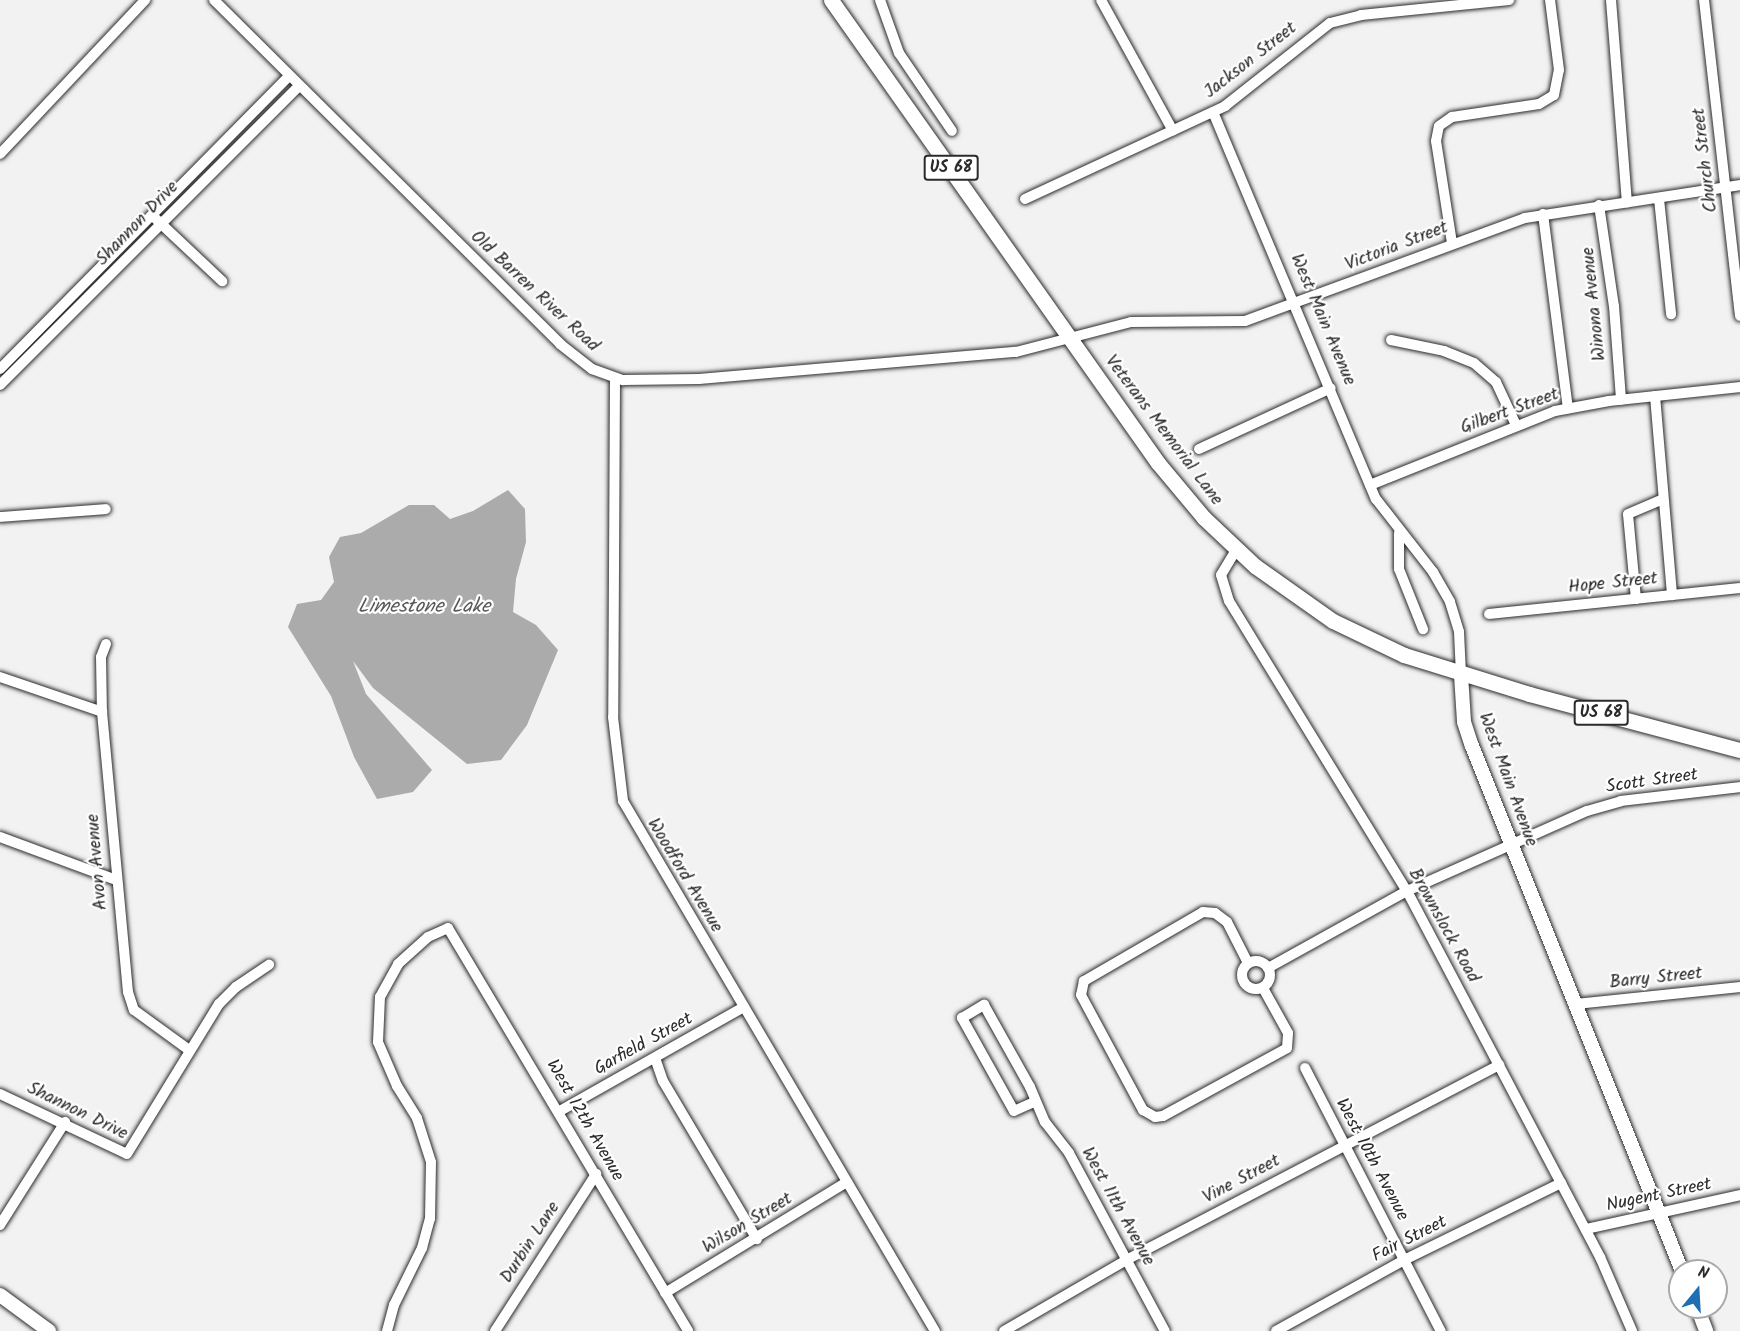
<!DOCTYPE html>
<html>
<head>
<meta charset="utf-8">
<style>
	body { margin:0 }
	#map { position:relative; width:1740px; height:1331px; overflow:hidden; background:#f2f2f2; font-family:Kalam,sans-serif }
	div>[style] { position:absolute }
	.water>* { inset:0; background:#ababab }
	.roads { filter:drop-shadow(0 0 2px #2b2b2b) drop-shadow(0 0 2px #2b2b2b) }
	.street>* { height:10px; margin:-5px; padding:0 5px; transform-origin:5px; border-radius:5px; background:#fff }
	.street>.ring { margin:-5px; padding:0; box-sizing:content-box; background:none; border:10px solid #fff; border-radius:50% }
	.secondary>* { height:14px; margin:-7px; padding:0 7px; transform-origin:7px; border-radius:7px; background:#fff }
	.primary>* { height:15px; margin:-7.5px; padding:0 7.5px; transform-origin:7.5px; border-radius:7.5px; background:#fff }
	span { translate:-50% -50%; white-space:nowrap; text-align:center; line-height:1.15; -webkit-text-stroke:4.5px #fff; paint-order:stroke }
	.shield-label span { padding:2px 4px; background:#fff; border:2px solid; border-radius:4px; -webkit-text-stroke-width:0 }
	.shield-label { font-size:16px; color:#2b2b2b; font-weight:700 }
	.street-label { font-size:18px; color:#2b2b2b }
	.water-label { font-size:20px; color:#585858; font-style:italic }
	.north { position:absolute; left:1668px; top:1259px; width:60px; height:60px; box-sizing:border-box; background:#fff; border:2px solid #aaa; border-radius:50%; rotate:18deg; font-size:16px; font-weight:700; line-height:24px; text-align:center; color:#2b2b2b }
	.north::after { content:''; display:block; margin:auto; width:21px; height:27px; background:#1f6fb2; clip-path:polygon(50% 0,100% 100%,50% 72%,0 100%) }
</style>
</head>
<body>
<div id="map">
	<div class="water">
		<i style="clip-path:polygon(508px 490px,525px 509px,526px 542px,516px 579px,513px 612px,536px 625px,558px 650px,527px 725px,501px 760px,467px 764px,373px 688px,353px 661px,366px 694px,432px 770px,413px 792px,377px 799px,354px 757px,331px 696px,288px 627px,297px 604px,321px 600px,334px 582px,329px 557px,340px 537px,361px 533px,409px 505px,434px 505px,450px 519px,473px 511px)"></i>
	</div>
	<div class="roads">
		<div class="street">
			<i style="left:214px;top:0;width:488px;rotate:44.8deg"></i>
			<i style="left:560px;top:344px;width:41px;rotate:38deg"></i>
			<i style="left:592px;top:369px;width:33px;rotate:20deg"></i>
			<i style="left:623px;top:380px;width:76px;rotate:-0.8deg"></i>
			<i style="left:699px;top:379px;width:318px;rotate:-4.9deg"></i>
			<i style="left:1016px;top:352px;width:119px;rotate:-14.6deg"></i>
			<i style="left:1131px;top:322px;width:114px;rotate:-0.5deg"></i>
			<i style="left:1245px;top:321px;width:298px;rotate:-20.2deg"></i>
			<i style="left:1525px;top:218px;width:218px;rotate:-8.7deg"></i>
			<i style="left:880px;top:0;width:56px;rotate:70.3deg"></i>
			<i style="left:899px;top:53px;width:94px;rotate:55.8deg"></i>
			<i style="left:1101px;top:0;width:149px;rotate:61.2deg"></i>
			<i style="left:1611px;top:0;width:203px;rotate:85.5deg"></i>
			<i style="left:1704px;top:0;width:318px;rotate:83.5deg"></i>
			<i style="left:1213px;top:112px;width:420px;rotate:67.2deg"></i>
			<i style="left:1376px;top:499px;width:93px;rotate:52deg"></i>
			<i style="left:1433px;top:572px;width:34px;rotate:60deg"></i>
			<i style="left:1450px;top:602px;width:31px;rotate:73deg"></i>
			<i style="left:1459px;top:632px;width:43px;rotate:87.3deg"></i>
			<i style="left:0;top:154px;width:212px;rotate:-46.7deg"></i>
			<i style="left:1025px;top:199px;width:221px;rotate:-24.9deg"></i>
			<i style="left:1225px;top:106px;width:134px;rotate:-38.3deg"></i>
			<i style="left:1330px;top:23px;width:32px;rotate:-14deg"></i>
			<i style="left:1361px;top:15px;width:149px;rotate:-5.8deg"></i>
			<i style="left:1659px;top:199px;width:116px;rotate:84deg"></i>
			<i style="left:1599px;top:205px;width:102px;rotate:81.6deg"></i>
			<i style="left:1614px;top:306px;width:94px;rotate:85.7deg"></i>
			<i style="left:1543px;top:214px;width:196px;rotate:82.7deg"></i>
			<i style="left:156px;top:219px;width:91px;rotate:43.2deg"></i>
			<i style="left:1452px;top:243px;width:103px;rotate:-98.9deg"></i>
			<i style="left:1436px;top:141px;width:15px;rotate:-79deg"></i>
			<i style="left:1439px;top:126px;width:16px;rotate:-35deg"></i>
			<i style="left:1452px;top:117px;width:88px;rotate:-8.5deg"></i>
			<i style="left:1539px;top:104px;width:17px;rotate:-31deg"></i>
			<i style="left:1554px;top:95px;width:25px;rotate:-79deg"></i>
			<i style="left:1559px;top:70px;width:71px;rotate:-97.3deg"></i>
			<i style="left:1391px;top:340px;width:54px;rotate:11.7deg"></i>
			<i style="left:1444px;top:351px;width:32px;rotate:22deg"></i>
			<i style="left:1474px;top:363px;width:29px;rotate:41deg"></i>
			<i style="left:1496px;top:382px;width:47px;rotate:65.1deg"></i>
			<i style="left:0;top:369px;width:412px;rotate:-45.4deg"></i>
			<i style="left:615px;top:378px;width:339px;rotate:90.3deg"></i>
			<i style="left:613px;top:717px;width:85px;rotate:83.2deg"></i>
			<i style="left:623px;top:801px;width:615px;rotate:59.52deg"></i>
			<i style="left:0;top:385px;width:423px;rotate:-45deg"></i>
			<i style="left:1655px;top:396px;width:200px;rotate:85.1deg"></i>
			<i style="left:1199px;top:449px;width:145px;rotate:-24.8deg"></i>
			<i style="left:1370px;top:485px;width:199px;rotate:-21.8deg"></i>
			<i style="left:1555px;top:411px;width:55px;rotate:-10.5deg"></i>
			<i style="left:1609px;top:401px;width:132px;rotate:-6.1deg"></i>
			<i style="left:0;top:517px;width:106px;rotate:-4.3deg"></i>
			<i style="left:1399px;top:533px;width:36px;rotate:90deg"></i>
			<i style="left:1399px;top:569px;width:65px;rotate:68.2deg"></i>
			<i style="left:1236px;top:550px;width:29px;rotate:121deg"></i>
			<i style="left:1221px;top:575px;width:27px;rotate:73deg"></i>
			<i style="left:1229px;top:601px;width:340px;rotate:58.5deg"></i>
			<i style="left:1407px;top:891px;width:414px;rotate:62.2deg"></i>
			<i style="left:1600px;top:1257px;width:81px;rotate:66.6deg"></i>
			<i style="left:1636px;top:599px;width:85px;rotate:-95.4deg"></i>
			<i style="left:1628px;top:514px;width:38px;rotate:-23deg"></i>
			<i style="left:1489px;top:614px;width:252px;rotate:-5.9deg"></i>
			<i style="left:106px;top:644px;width:14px;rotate:111deg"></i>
			<i style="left:101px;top:657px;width:55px;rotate:89deg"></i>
			<i style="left:102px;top:712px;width:281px;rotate:84.7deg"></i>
			<i style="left:128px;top:992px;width:19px;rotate:72deg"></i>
			<i style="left:134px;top:1010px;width:68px;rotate:36deg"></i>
			<i style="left:0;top:677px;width:108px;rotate:18.9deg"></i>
			<i style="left:0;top:837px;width:124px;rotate:20.3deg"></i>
			<i class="ring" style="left:1242px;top:961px;width:18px;height:18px"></i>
			<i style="left:1248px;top:963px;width:46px;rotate:-117.1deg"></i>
			<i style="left:1227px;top:922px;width:15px;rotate:-143deg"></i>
			<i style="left:1215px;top:913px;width:12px;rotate:-175deg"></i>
			<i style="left:1203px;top:912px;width:138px;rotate:149.9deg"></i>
			<i style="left:1084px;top:981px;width:14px;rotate:102deg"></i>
			<i style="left:1081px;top:995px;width:131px;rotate:61.7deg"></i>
			<i style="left:1143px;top:1110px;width:14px;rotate:30deg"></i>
			<i style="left:1155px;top:1117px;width:8px;rotate:-7deg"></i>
			<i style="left:1163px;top:1116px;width:141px;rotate:-28.7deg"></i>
			<i style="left:1287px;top:1048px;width:15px;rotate:-86deg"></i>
			<i style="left:1288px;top:1033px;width:51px;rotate:-119.1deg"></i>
			<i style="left:1268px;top:968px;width:159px;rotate:-29deg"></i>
			<i style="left:1407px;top:891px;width:197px;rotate:-24deg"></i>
			<i style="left:1587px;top:811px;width:35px;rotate:-16deg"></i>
			<i style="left:1621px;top:801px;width:120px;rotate:-6.7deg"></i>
			<i style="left:1576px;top:1004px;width:165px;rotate:-5.9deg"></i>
			<i style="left:655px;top:1058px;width:24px;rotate:71deg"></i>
			<i style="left:663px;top:1081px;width:184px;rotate:59.3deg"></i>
			<i style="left:1305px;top:1068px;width:296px;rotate:62.7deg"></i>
			<i style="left:0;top:1094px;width:140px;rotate:25.3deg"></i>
			<i style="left:127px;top:1154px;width:176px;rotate:-58.5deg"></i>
			<i style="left:219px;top:1004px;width:24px;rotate:-45deg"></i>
			<i style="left:236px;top:987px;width:40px;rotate:-34deg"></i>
			<i style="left:1034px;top:1102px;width:22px;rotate:156deg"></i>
			<i style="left:1014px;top:1111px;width:107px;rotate:-119.2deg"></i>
			<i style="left:962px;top:1018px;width:26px;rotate:-31deg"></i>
			<i style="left:984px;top:1005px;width:94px;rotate:60.7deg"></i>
			<i style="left:1030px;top:1087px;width:38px;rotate:67deg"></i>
			<i style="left:1045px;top:1122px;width:39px;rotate:52deg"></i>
			<i style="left:1069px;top:1153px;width:202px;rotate:61.7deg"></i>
			<i style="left:560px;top:1111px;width:211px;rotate:-29.5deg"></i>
			<i style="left:0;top:1225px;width:122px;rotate:-57.7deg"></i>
			<i style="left:1586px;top:1229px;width:158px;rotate:-12.4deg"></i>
			<i style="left:665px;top:1293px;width:213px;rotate:-31.4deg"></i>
			<i style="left:387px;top:1331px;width:27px;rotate:-75deg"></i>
			<i style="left:394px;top:1305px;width:64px;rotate:-63.8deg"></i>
			<i style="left:422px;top:1248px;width:30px;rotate:-75deg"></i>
			<i style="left:430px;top:1219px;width:57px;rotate:-89deg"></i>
			<i style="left:431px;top:1162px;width:46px;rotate:-107.7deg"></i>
			<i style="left:417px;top:1118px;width:38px;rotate:-122deg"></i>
			<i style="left:397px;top:1086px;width:48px;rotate:-113.4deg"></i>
			<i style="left:378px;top:1042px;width:45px;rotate:-87.5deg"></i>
			<i style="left:380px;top:997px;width:38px;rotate:-61deg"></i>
			<i style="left:398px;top:964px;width:40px;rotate:-42deg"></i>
			<i style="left:428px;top:937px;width:22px;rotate:-24deg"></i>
			<i style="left:448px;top:928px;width:469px;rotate:59.2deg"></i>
			<i style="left:495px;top:1331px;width:187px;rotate:-57.2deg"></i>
			<i style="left:1004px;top:1331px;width:143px;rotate:-30.1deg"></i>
			<i style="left:1128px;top:1259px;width:419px;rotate:-27.6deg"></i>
			<i style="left:1276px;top:1331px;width:146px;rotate:-29deg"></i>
			<i style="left:1404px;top:1260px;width:175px;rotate:-26.1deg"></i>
		</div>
		<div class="secondary">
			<i style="left:1461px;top:675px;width:47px;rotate:86.3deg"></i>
			<i style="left:1464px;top:722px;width:25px;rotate:72deg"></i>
			<i style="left:1472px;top:746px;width:565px;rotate:68.2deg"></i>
			<i style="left:0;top:1295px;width:61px;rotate:36.3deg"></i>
			<i style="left:1697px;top:1307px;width:26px;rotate:69deg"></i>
		</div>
		<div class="primary">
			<i style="left:831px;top:0;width:567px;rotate:54.77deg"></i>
			<i style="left:1158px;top:463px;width:72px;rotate:50.1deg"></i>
			<i style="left:1204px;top:518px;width:70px;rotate:43.3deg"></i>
			<i style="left:1255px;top:566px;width:95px;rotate:35.2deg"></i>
			<i style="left:1333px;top:621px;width:79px;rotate:25.6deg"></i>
			<i style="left:1404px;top:655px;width:131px;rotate:17.3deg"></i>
			<i style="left:1529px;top:694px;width:218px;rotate:14.9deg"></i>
		</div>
	</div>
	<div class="shield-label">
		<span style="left:951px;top:168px">US 68</span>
		<span style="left:1601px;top:713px">US 68</span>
	</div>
	<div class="street-label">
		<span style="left:1251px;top:61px;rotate:-38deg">Jackson Street</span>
		<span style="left:1706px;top:160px;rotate:-97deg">Church Street</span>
		<span style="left:138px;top:224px;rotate:-46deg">Shannon Drive</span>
		<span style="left:1397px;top:247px;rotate:-21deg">Victoria Street</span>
		<span style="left:534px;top:292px;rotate:43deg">Old Barren River Road</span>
		<span style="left:1595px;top:304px;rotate:-96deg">Winona Avenue</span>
		<span style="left:1322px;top:320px;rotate:67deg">West Main Avenue</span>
		<span style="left:1510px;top:412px;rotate:-20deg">Gilbert Street</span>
		<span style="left:1163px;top:431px;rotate:53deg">Veterans Memorial Lane</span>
		<span style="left:1613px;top:584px;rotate:-6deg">Hope Street</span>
		<span style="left:1507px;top:780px;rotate:70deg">West Main Avenue</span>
		<span style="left:1652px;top:782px;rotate:-8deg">Scott Street</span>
		<span style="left:98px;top:862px;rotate:-95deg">Avon Avenue</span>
		<span style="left:684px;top:876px;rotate:59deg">Woodford Avenue</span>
		<span style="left:1443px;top:926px;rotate:61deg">Brownslock Road</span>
		<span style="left:1656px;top:979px;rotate:-6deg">Barry Street</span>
		<span style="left:644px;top:1045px;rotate:-29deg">Garfield Street</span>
		<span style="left:77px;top:1112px;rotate:26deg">Shannon Drive</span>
		<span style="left:584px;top:1121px;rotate:60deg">West 12th Avenue</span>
		<span style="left:1371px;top:1160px;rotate:62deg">West 10th Avenue</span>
		<span style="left:1242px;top:1180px;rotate:-28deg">Vine Street</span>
		<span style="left:1659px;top:1196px;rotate:-12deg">Nugent Street</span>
		<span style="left:1117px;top:1207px;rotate:61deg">West 11th Avenue</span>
		<span style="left:748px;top:1224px;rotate:-31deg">Wilson Street</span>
		<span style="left:1410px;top:1240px;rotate:-27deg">Fair Street</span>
		<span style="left:531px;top:1243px;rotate:-57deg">Durbin Lane</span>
	</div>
	<div class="water-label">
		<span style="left:424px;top:607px">Limestone Lake</span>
	</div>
	<div class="north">N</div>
</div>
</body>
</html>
